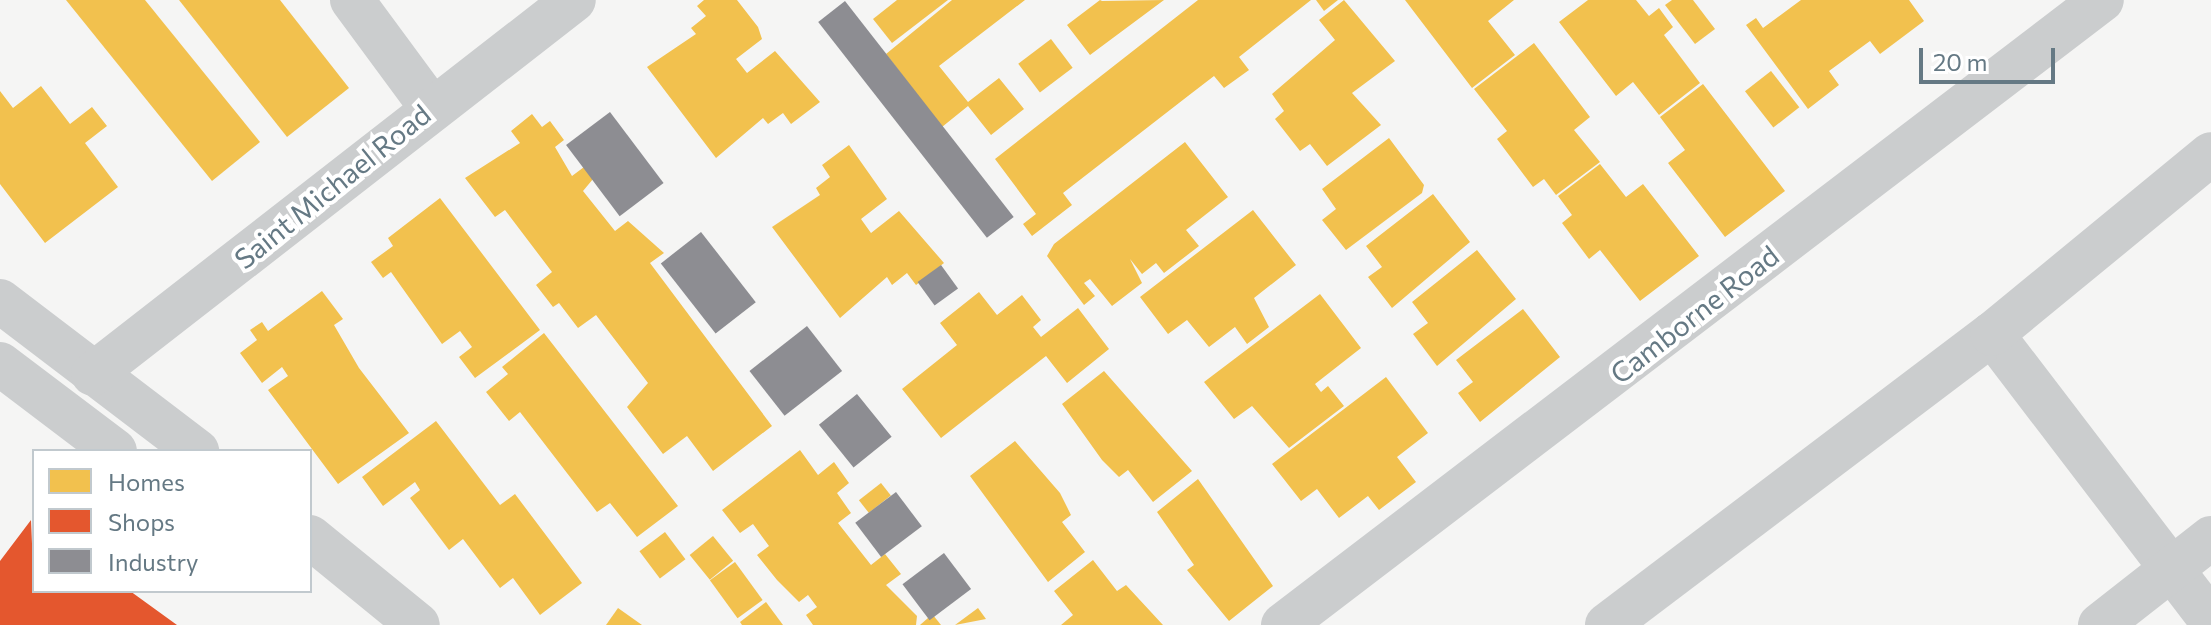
<!DOCTYPE html>
<html>
<head>
<meta charset="utf-8">
<style>
	body { margin:0 }
	#map { position:relative; width:2211px; height:625px; overflow:hidden; background:#f5f5f4; font-family:Commissioner,sans-serif }
	div>[style] { position:absolute }
	.homes>* { inset:0; background:#f2c14e; transform-origin:0 0 }
	.shops>* { inset:0; background:#e4572e }
	.industry>* { inset:0; background:#8d8d92; transform-origin:0 0 }
	.minor>* { height:44px; margin:-22px; padding:0 22px; transform-origin:22px; border-radius:22px; background:#cbcdce }
	span { translate:-50% -50%; white-space:nowrap; text-align:center; line-height:1.15; -webkit-text-stroke:8px #fff; paint-order:stroke }
	.street-label { font-size:28px; color:#657984 }
	.legend { position:absolute; left:32px; top:449px; width:280px; height:144px; box-sizing:border-box; background:#fff; border:2px solid #c1c9ce; margin:0; padding:10px 14px; list-style:none; font-size:24px; color:#657984 }
	.legend li { display:flex; align-items:center; gap:16px; height:40px }
	.legend b { width:40px; border:2px solid #c1c9ce }
	.scale { position:absolute; left:1919px; top:48px; width:136px; height:36px; box-sizing:border-box; border:4px solid #657984; border-top:0; padding-left:10px; font-size:24px; line-height:28px; white-space:nowrap; color:#657984; -webkit-text-stroke:6px #fff; paint-order:stroke }
</style>
</head>
<body>
<div id="map">
	<div class="homes">
		<i style="clip-path:polygon(66px 0,145px 0,260px 142px,212px 181px)"></i>
		<i style="clip-path:polygon(179px 0,280px 0,349px 88px,287px 137px)"></i>
		<i style="clip-path:polygon(704px 0,737px 0,758px 27px,762px 39px,736px 59px,747px 73px,775px 51px,820px 102px,791px 124px,783px 113px,768px 124px,763px 118px,716px 158px,647px 67px,696px 34px,691px 28px,706px 16px,697px 6px)"></i>
		<i style="clip-path:polygon(948px 0,892px 43px,873px 19px,897px 0)"></i>
		<i style="clip-path:polygon(952px 0,1025px 0,939px 66px,968px 102px,999px 78px,1024px 109px,991px 135px,968px 106px,942px 127px,886px 54px)"></i>
		<i style="clip-path:polygon(1100px 0,1102px 1px,1164px 0,1090px 55px,1067px 25px)"></i>
		<i style="clip-path:polygon(1198px 0,1311px 0,1239px 57px,1249px 70px,1224px 88px,1214px 76px,1188px 96px,1063px 193px,1072px 205px,1032px 236px,1023px 224px,1036px 214px,995px 159px)"></i>
		<i style="clip-path:polygon(1316px 0,1338px 0,1324px 11px)"></i>
		<i style="clip-path:polygon(1344px 0,1395px 61px,1352px 93px,1381px 125px,1327px 166px,1310px 144px,1300px 151px,1275px 119px,1284px 111px,1272px 94px,1335px 40px,1319px 20px)"></i>
		<i style="clip-path:polygon(1405px 0,1514px 0,1488px 21px,1515px 55px,1472px 88px)"></i>
		<i style="clip-path:polygon(1588px 0,1636px 0,1649px 16px,1659px 8px,1673px 27px,1664px 35px,1700px 83px,1659px 115px,1633px 82px,1616px 96px,1559px 22px)"></i>
		<i style="clip-path:polygon(1672px 0,1693px 0,1715px 29px,1695px 44px,1665px 5px)"></i>
		<i style="clip-path:polygon(1801px 0,1909px 0,1924px 21px,1880px 54px,1870px 41px,1829px 71px,1839px 85px,1808px 109px,1746px 25px,1756px 18px,1763px 28px)"></i>
		<i style="left:1051px;top:39px;width:36px;height:41px;rotate:53deg"></i>
		<i style="clip-path:polygon(1534px 43px,1590px 117px,1574px 130px,1600px 162px,1556px 195px,1544px 179px,1533px 187px,1497px 139px,1507px 131px,1474px 89px)"></i>
		<i style="left:1771px;top:71px;width:46px;height:33px;rotate:52deg"></i>
		<i style="clip-path:polygon(1703px 84px,1785px 191px,1725px 237px,1668px 163px,1685px 150px,1660px 117px)"></i>
		<i style="clip-path:polygon(41px 86px,70px 124px,92px 107px,107px 126px,85px 143px,118px 187px,45px 243px,0 184px,0 91px,13px 108px)"></i>
		<i style="clip-path:polygon(532px 114px,542px 127px,550px 121px,564px 140px,555px 147px,572px 176px,584px 167px,593px 179px,583px 191px,615px 231px,628px 221px,664px 253px,650px 263px,772px 426px,713px 471px,687px 436px,663px 454px,627px 407px,648px 383px,596px 315px,578px 328px,559px 303px,553px 307px,536px 285px,552px 272px,505px 210px,495px 217px,465px 178px,520px 143px,511px 131px)"></i>
		<i style="clip-path:polygon(1389px 138px,1424px 185px,1422px 193px,1346px 250px,1322px 220px,1336px 209px,1322px 189px)"></i>
		<i style="clip-path:polygon(1185px 142px,1228px 197px,1186px 230px,1199px 246px,1164px 273px,1156px 263px,1142px 274px,1130px 259px,1142px 283px,1112px 306px,1090px 279px,1084px 283px,1095px 296px,1084px 305px,1047px 256px,1054px 244px)"></i>
		<i style="clip-path:polygon(849px 145px,887px 199px,861px 219px,871px 233px,899px 211px,944px 263px,916px 285px,907px 273px,892px 285px,887px 277px,840px 318px,772px 227px,820px 195px,816px 188px,830px 177px,822px 165px)"></i>
		<i style="clip-path:polygon(1600px 164px,1626px 197px,1643px 184px,1699px 256px,1640px 301px,1600px 250px,1589px 259px,1562px 223px,1572px 215px,1558px 196px)"></i>
		<i style="clip-path:polygon(1433px 194px,1470px 242px,1392px 308px,1368px 277px,1382px 267px,1366px 246px)"></i>
		<i style="clip-path:polygon(440px 198px,540px 330px,475px 378px,459px 357px,472px 347px,460px 331px,442px 344px,391px 272px,383px 278px,371px 262px,393px 246px,388px 238px)"></i>
		<i style="clip-path:polygon(1253px 210px,1296px 265px,1254px 298px,1269px 327px,1247px 344px,1235px 327px,1209px 347px,1187px 320px,1168px 334px,1140px 297px)"></i>
		<i style="clip-path:polygon(1477px 250px,1516px 299px,1437px 366px,1413px 334px,1428px 323px,1412px 302px)"></i>
		<i style="clip-path:polygon(322px 291px,343px 319px,334px 325px,359px 368px,409px 433px,338px 484px,268px 390px,288px 376px,282px 367px,262px 383px,240px 353px,257px 340px,250px 330px,262px 322px,268px 331px)"></i>
		<i style="clip-path:polygon(979px 292px,997px 315px,1022px 295px,1041px 320px,1033px 327px,1041px 337px,1078px 308px,1109px 349px,1067px 383px,1046px 356px,941px 438px,902px 389px,957px 345px,940px 323px)"></i>
		<i style="clip-path:polygon(1320px 294px,1361px 348px,1315px 384px,1321px 392px,1328px 386px,1344px 406px,1289px 448px,1252px 406px,1234px 419px,1204px 382px)"></i>
		<i style="clip-path:polygon(1523px 309px,1560px 357px,1480px 422px,1458px 393px,1473px 382px,1456px 360px)"></i>
		<i style="clip-path:polygon(544px 333px,678px 506px,637px 537px,610px 503px,597px 512px,520px 412px,509px 421px,486px 392px,508px 374px,502px 367px)"></i>
		<i style="clip-path:polygon(1104px 371px,1192px 471px,1153px 502px,1128px 470px,1119px 477px,1102px 460px,1062px 404px)"></i>
		<i style="clip-path:polygon(1386px 377px,1428px 433px,1397px 457px,1416px 482px,1379px 510px,1368px 496px,1339px 518px,1317px 489px,1301px 501px,1272px 464px)"></i>
		<i style="clip-path:polygon(436px 421px,500px 505px,515px 494px,582px 583px,540px 615px,513px 578px,500px 588px,463px 539px,449px 550px,410px 498px,420px 490px,415px 482px,383px 506px,362px 477px)"></i>
		<i style="clip-path:polygon(1015px 441px,1060px 493px,1071px 515px,1062px 522px,1085px 552px,1048px 582px,970px 476px)"></i>
		<i style="clip-path:polygon(800px 450px,818px 475px,834px 462px,849px 483px,837px 493px,851px 513px,838px 523px,871px 565px,885px 554px,901px 574px,886px 585px,917px 616px,916px 625px,813px 625px,806px 615px,817px 607px,808px 595px,799px 602px,777px 580px,757px 555px,769px 546px,753px 524px,740px 533px,722px 510px)"></i>
		<i style="clip-path:polygon(1198px 479px,1273px 586px,1229px 621px,1187px 570px,1194px 565px,1157px 512px)"></i>
		<i style="left:881px;top:483px;width:16px;height:28px;rotate:52deg"></i>
		<i style="left:665px;top:532px;width:34px;height:32px;rotate:53deg"></i>
		<i style="left:713px;top:536px;width:32px;height:30px;rotate:51deg"></i>
		<i style="clip-path:polygon(1093px 560px,1117px 591px,1126px 585px,1163px 625px,1061px 625px,1073px 615px,1054px 591px)"></i>
		<i style="left:735px;top:562px;width:47px;height:31px;rotate:54deg"></i>
		<i style="clip-path:polygon(766px 602px,783px 625px,742px 625px,740px 622px)"></i>
		<i style="clip-path:polygon(618px 608px,642px 625px,606px 625px)"></i>
		<i style="clip-path:polygon(978px 608px,986px 619px,955px 625px)"></i>
		<i style="clip-path:polygon(933px 615px,941px 625px,920px 625px,928px 618px)"></i>
	</div>
	<div class="shops">
		<i style="clip-path:polygon(31px 520px,34px 591px,130px 591px,177px 625px,0 625px,0 561px)"></i>
	</div>
	<div class="industry">
		<i style="left:845px;top:1px;width:274px;height:34px;rotate:52deg"></i>
		<i style="left:610px;top:112px;width:89px;height:55px;rotate:53deg"></i>
		<i style="left:701px;top:232px;width:89px;height:51px;rotate:52deg"></i>
		<i style="left:941px;top:265px;width:29px;height:29px;rotate:54deg"></i>
		<i style="left:807px;top:326px;width:57px;height:73px;rotate:52deg"></i>
		<i style="left:857px;top:394px;width:55px;height:49px;rotate:51deg"></i>
		<i style="left:896px;top:492px;width:43px;height:51px;rotate:53deg"></i>
		<i style="left:944px;top:553px;width:45px;height:52px;rotate:53deg"></i>
	</div>
	<div class="minor">
		<i style="left:352px;top:0;width:133px;rotate:53.6deg"></i>
		<i style="left:0;top:301px;width:248px;rotate:37.3deg"></i>
		<i style="left:1992px;top:334px;width:360px;rotate:52.6deg"></i>
		<i style="left:0;top:364px;width:144px;rotate:37.1deg"></i>
		<i style="left:93px;top:374px;width:609px;rotate:-37.87deg"></i>
		<i style="left:310px;top:537px;width:139px;rotate:39.2deg"></i>
		<i style="left:1283px;top:625px;width:1030px;rotate:-37.35deg"></i>
		<i style="left:1607px;top:625px;width:483px;rotate:-37.1deg"></i>
		<i style="left:1992px;top:334px;width:283px;rotate:-39.4deg"></i>
		<i style="left:2100px;top:625px;width:141px;rotate:-38.1deg"></i>
	</div>
	<div class="street-label">
		<span style="left:332px;top:186px;rotate:-39deg">Saint Michael Road</span>
		<span style="left:1694px;top:314px;rotate:-38deg">Camborne Road</span>
	</div>
	<ul class="legend">
	<li><b style="height:22px;background:#f2c14e"></b>Homes</li>
	<li><b style="height:22px;background:#e4572e"></b>Shops</li>
	<li><b style="height:22px;background:#8d8d92"></b>Industry</li>
	</ul>
	<div class="scale">20 m</div>
</div>
</body>
</html>
